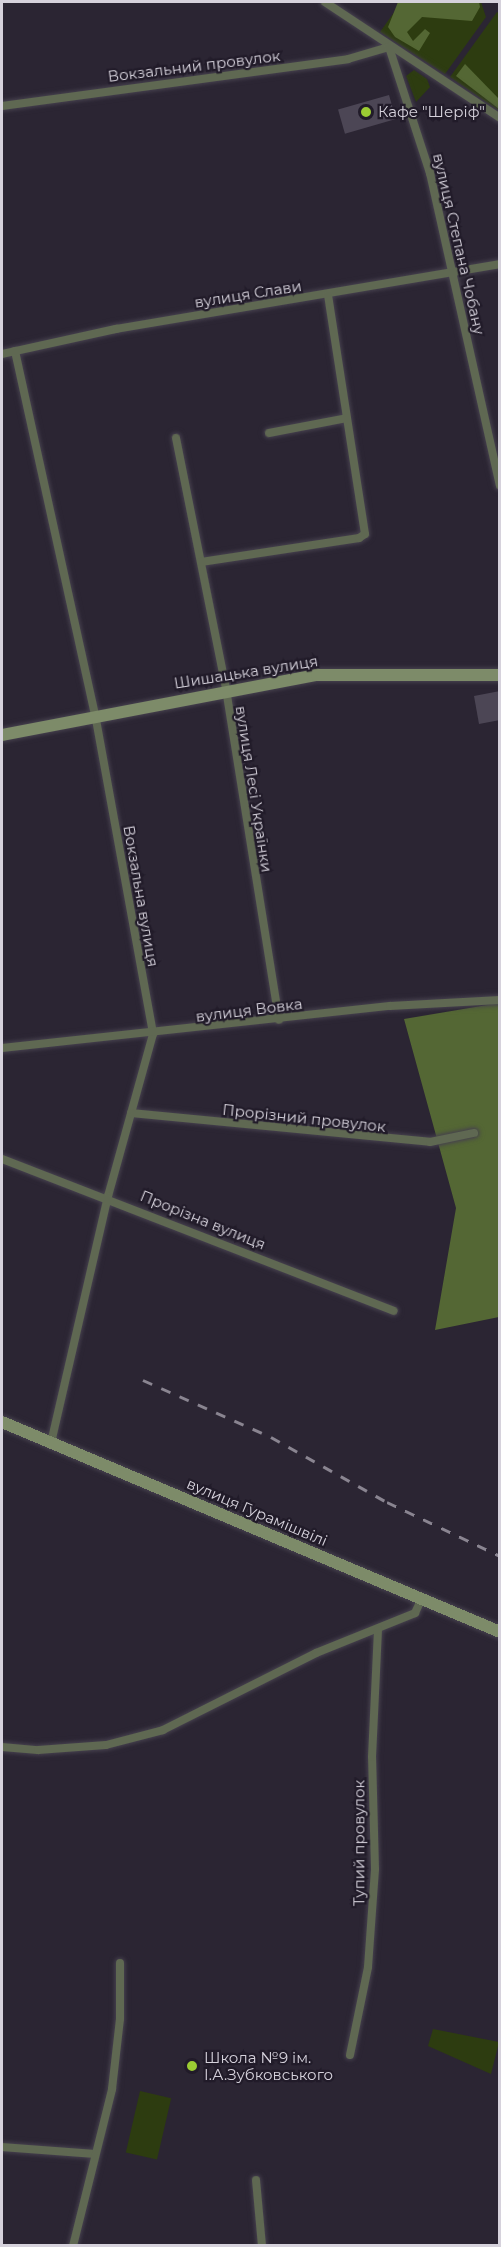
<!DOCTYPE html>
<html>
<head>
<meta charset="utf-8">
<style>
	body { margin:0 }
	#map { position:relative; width:501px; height:2247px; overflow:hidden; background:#2b2533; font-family:Montserrat,sans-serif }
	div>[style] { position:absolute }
	.green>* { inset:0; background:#2d3c10; transform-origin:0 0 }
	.forest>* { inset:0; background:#546734 }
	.building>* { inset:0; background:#4c4655; transform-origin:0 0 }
	.roads { filter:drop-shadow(0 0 2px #46414e) drop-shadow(0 0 2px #46414e) }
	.street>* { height:8px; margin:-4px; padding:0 4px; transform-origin:4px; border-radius:4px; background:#5f6852 }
	.secondary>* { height:12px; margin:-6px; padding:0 6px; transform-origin:6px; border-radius:6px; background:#7d8b69 }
	.rail>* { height:3px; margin-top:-1.5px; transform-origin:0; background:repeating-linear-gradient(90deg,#8a8591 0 10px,transparent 0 20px) }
	.dots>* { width:16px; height:16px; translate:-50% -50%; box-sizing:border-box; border:3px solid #211b29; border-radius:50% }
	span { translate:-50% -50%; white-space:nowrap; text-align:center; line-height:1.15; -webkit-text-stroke:4.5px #211b29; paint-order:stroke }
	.street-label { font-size:15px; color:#d6d2dc }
	.poi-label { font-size:15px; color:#d6d2dc }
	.left { translate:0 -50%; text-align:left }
	.frame { position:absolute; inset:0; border:3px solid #d6d2dc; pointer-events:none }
</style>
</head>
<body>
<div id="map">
	<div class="green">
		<i style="clip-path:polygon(397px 2px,481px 2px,486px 17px,445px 74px,380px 32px,400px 4px)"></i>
		<i style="clip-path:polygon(497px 12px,500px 14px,499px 111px,450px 77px)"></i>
		<i style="clip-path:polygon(414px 70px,427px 79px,430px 87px,416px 102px,406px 76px)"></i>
		<i style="clip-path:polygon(433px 2029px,499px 2042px,491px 2074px,428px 2046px)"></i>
		<i style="left:140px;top:2091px;width:32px;height:63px;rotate:13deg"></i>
	</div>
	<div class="forest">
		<i style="clip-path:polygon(398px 2px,479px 2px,480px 7px,472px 21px,422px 17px,407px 32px,413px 41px,425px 29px,430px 33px,419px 51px,395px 37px,388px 27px)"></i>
		<i style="clip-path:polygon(465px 64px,499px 99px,499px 109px,456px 76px)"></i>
		<i style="clip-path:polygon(499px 1003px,499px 1317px,435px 1330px,456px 1208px,404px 1019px)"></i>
	</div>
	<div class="building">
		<i style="left:389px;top:95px;width:25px;height:53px;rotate:74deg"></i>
		<i style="clip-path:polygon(500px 691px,500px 720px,479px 724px,474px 696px)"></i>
	</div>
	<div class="roads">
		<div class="street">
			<i style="left:325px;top:2px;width:210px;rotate:33.5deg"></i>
			<i style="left:2px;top:106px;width:349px;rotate:-7.7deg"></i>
			<i style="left:348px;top:59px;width:43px;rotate:-16.3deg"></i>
			<i style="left:389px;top:47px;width:133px;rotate:72deg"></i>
			<i style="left:430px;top:173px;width:320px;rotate:77.4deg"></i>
			<i style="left:15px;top:351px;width:372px;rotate:77.6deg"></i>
			<i style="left:95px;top:714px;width:325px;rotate:79.7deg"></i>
			<i style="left:153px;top:1034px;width:168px;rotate:105.5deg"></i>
			<i style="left:108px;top:1196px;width:253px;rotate:103deg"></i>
			<i style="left:2px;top:354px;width:117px;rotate:-12.4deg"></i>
			<i style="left:116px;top:329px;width:389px;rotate:-9.6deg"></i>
			<i style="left:269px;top:433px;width:79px;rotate:-10.9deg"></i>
			<i style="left:176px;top:438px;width:256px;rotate:78.7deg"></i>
			<i style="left:226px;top:689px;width:335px;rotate:80.9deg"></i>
			<i style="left:201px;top:562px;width:160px;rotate:-8.6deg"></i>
			<i style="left:359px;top:538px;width:7px;rotate:-34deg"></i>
			<i style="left:365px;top:534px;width:242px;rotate:-98.8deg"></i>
			<i style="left:2px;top:1048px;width:390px;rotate:-6.2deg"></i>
			<i style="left:390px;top:1006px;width:110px;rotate:-3.1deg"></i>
			<i style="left:131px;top:1113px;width:300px;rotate:5.5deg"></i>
			<i style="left:430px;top:1142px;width:45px;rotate:-11.6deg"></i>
			<i style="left:2px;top:1159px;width:420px;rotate:21.2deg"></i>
			<i style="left:2px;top:1747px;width:36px;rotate:5deg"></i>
			<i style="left:38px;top:1750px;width:68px;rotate:-4.2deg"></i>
			<i style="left:106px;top:1745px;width:59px;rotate:-14.7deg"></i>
			<i style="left:163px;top:1730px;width:171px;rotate:-26.7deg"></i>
			<i style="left:316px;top:1653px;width:107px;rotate:-22deg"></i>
			<i style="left:415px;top:1613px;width:17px;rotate:-65deg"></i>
			<i style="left:350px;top:2055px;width:90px;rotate:-78.4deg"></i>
			<i style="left:368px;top:1967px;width:98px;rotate:-85.9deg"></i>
			<i style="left:375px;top:1869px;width:112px;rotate:-91.5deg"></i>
			<i style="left:372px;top:1757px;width:128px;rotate:-87.3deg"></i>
			<i style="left:2px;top:2147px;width:93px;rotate:4.3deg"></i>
			<i style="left:256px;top:2180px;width:66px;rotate:84.8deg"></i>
			<i style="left:73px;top:2246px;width:162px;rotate:-76deg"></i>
			<i style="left:112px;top:2089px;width:70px;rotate:-83.5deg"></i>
			<i style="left:120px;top:2019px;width:56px;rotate:-90deg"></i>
		</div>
		<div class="secondary">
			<i style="left:2px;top:735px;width:321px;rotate:-10.8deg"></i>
			<i style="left:317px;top:675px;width:183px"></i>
			<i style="left:2px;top:1422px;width:540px;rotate:22.86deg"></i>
		</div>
	</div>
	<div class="rail">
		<i style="left:143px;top:1380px;width:140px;rotate:24deg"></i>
		<i style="left:271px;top:1437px;width:133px;rotate:29.3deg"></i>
		<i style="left:387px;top:1502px;width:125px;rotate:25.5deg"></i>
	</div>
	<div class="dots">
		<i style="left:366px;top:112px;background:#9bcb33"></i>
		<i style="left:192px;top:2066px;background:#9bcb33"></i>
	</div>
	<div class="street-label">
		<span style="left:194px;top:66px;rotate:-7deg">Вокзальний провулок</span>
		<span style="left:459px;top:244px;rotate:77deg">вулиця Степана Чобану</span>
		<span style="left:248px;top:294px;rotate:-9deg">вулиця Слави</span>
		<span style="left:246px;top:672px;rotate:-9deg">Шишацька вулиця</span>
		<span style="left:254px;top:789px;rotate:81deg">вулиця Лесі Українки</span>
		<span style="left:141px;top:896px;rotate:80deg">Вокзальна вулиця</span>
		<span style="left:249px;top:1010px;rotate:-7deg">вулиця Вовка</span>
		<span style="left:304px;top:1118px;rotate:6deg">Прорізний провулок</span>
		<span style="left:203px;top:1220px;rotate:22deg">Прорізна вулиця</span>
		<span style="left:257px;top:1512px;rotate:23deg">вулиця Гурамішвілі</span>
		<span style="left:359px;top:1843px;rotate:-90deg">Тупий провулок</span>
	</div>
	<div class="poi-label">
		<span class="left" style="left:378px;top:112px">Кафе "Шеріф"</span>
		<span class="left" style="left:204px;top:2066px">Школа №9 ім.<br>І.А.Зубковського</span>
	</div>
	<div class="frame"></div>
</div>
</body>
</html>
